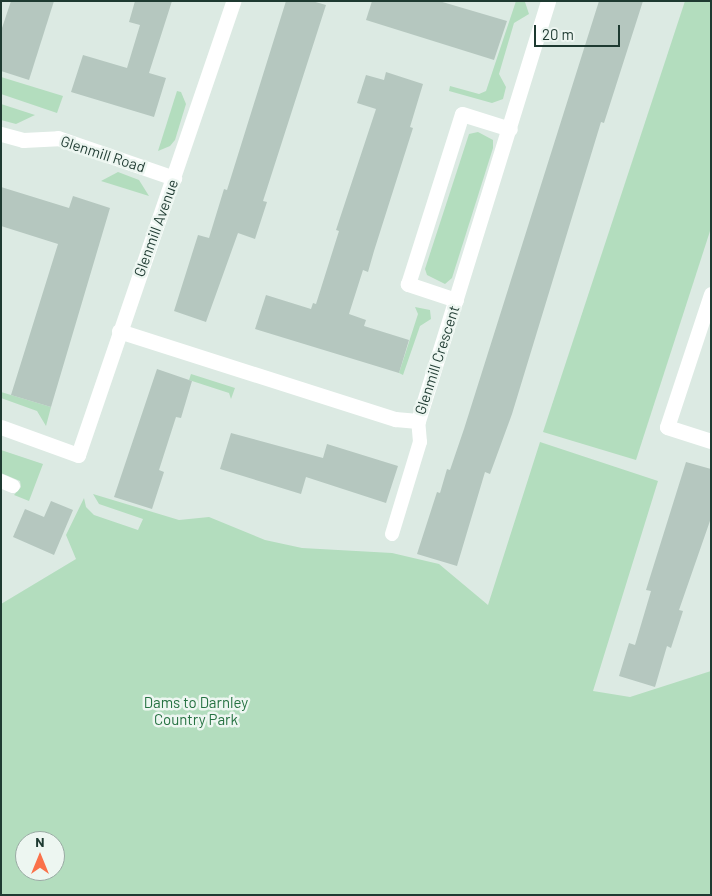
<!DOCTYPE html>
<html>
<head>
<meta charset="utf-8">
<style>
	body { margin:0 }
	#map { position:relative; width:712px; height:896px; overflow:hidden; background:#dceae3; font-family:Barlow,sans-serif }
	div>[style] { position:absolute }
	.green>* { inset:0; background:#b3ddbe }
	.building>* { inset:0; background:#b5c7bf }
	.lane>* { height:14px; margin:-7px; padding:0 7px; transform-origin:7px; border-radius:7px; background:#fff }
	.street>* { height:15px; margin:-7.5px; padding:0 7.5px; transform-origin:7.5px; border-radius:7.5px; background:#fff }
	span { translate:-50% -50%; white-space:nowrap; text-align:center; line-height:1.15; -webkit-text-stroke:5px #edf6f1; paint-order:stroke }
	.street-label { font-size:15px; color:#1e3a31 }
	.park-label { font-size:15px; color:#267242 }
	.frame { position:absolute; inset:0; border:2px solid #1e3a31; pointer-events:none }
	.north { position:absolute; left:15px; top:831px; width:50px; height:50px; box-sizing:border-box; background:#edf6f1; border:1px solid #9aaba4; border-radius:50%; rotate:0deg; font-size:14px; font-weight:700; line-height:20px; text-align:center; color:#1e3a31 }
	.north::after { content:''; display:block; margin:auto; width:18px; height:22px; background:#fa714a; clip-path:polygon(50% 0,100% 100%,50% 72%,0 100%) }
	.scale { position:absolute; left:534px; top:25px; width:86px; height:22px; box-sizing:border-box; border:2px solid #1e3a31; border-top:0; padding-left:6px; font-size:15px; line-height:18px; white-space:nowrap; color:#1e3a31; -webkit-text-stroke:4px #edf6f1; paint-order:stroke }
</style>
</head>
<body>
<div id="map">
	<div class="green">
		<i style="clip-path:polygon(516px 1px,525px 2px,529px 14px,514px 23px,499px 74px,506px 87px,503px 99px,492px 103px,449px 91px,450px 86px,479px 94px,486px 91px)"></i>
		<i style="clip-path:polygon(685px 1px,711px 1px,711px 228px,636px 460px,543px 432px)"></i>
		<i style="clip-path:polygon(1px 77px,63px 96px,57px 113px,1px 94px)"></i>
		<i style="clip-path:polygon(177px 91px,181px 92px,186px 104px,175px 140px,170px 146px,158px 151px)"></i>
		<i style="clip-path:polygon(1px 104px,35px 115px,16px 124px,1px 120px)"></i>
		<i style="clip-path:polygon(478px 132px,493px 140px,493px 148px,452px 278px,445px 284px,427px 275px,425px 269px,469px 134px)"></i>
		<i style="clip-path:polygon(118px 172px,139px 180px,149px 196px,101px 181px)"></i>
		<i style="clip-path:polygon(415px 307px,430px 310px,431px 319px,420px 326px,403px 375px,399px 373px,418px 314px)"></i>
		<i style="clip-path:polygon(191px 374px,235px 388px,231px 399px,229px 393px,189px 380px)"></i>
		<i style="clip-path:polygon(1px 392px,51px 407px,46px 426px,37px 411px,1px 398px)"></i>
		<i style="clip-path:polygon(evenodd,540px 442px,658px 481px,593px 691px,630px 697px,711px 671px,711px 895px,1px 895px,1px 604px,76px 559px,66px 535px,84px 498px,86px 507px,94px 515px,138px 530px,143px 519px,99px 504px,93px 494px,179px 520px,209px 517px,265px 540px,302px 548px,392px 553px,439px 564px,488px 605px,540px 442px,25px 841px,55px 841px,55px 871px,25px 871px,25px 841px)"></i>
		<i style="clip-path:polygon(1px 450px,43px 464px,29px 501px,14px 495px,21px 487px,20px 481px,1px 473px)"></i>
	</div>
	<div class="building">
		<i style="clip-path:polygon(11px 1px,54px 1px,29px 80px,1px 71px,1px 31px)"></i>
		<i style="clip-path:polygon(135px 1px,172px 1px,149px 73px,166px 78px,154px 117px,71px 92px,83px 55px,127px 68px,140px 25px,129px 22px)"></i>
		<i style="clip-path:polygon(286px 1px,312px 1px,326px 5px,263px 201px,267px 202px,255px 239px,238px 233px,206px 322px,174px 311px,198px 235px,209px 238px,224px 189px,227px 190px)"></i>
		<i style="clip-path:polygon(372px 1px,439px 1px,507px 21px,494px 60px,366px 20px)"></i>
		<i style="clip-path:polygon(599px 1px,643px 1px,604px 123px,601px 122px,512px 414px,490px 474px,485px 472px,457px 566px,417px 554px,437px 492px,440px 493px,447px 469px,450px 470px,464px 429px)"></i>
		<i style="clip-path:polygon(386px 72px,423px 84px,410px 127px,413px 128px,374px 251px,368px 272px,363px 270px,349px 314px,366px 320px,364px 326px,409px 340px,399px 373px,255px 329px,266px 295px,311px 309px,313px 303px,316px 304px,339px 231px,336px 230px,376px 109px,357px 103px,366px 75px,384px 80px)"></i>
		<i style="clip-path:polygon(1px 187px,69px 208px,73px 196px,110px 208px,51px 407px,11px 395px,58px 244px,1px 226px)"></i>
		<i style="clip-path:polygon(157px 369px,192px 381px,181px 418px,176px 417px,159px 470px,164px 472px,152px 509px,114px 497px)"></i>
		<i style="clip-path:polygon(231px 433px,323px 458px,327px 444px,398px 466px,386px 503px,306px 477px,301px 494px,220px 469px)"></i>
		<i style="clip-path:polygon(686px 462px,711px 469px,711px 518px,679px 610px,683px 611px,671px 648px,667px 646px,655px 687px,619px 676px,629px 643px,635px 645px,651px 591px,646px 590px)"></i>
		<i style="clip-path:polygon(51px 501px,73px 510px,54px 555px,13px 537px,25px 509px,44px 517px)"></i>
	</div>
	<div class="lane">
		<i style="left:1px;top:481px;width:13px;rotate:23deg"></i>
		<i style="left:392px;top:534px;width:96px;rotate:-73.1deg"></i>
		<i style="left:420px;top:442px;width:21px;rotate:-95deg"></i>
	</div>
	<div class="street">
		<i style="left:1px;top:134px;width:23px;rotate:15deg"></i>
		<i style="left:23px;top:140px;width:35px;rotate:-3deg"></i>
		<i style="left:58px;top:138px;width:123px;rotate:19deg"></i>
		<i style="left:711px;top:294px;width:140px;rotate:108.3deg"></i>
		<i style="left:667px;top:427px;width:46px;rotate:17.7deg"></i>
		<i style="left:456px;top:300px;width:51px;rotate:-161.6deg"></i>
		<i style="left:408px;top:284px;width:178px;rotate:-72.4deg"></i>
		<i style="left:462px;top:114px;width:50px;rotate:17.4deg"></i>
		<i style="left:119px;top:331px;width:290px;rotate:17.7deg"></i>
		<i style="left:395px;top:419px;width:23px;rotate:5deg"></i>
		<i style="left:418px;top:421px;width:440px;rotate:-72.8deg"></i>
		<i style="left:1px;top:427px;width:82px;rotate:20deg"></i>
		<i style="left:78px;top:455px;width:480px;rotate:-71.1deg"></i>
	</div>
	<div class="street-label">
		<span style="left:103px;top:154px;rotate:18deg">Glenmill Road</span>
		<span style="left:156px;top:228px;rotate:-70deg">Glenmill Avenue</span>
		<span style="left:437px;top:360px;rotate:-72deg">Glenmill Crescent</span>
	</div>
	<div class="park-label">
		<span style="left:196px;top:711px">Dams to Darnley<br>Country Park</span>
	</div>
	<div class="frame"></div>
	<div class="north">N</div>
	<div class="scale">20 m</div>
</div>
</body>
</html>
